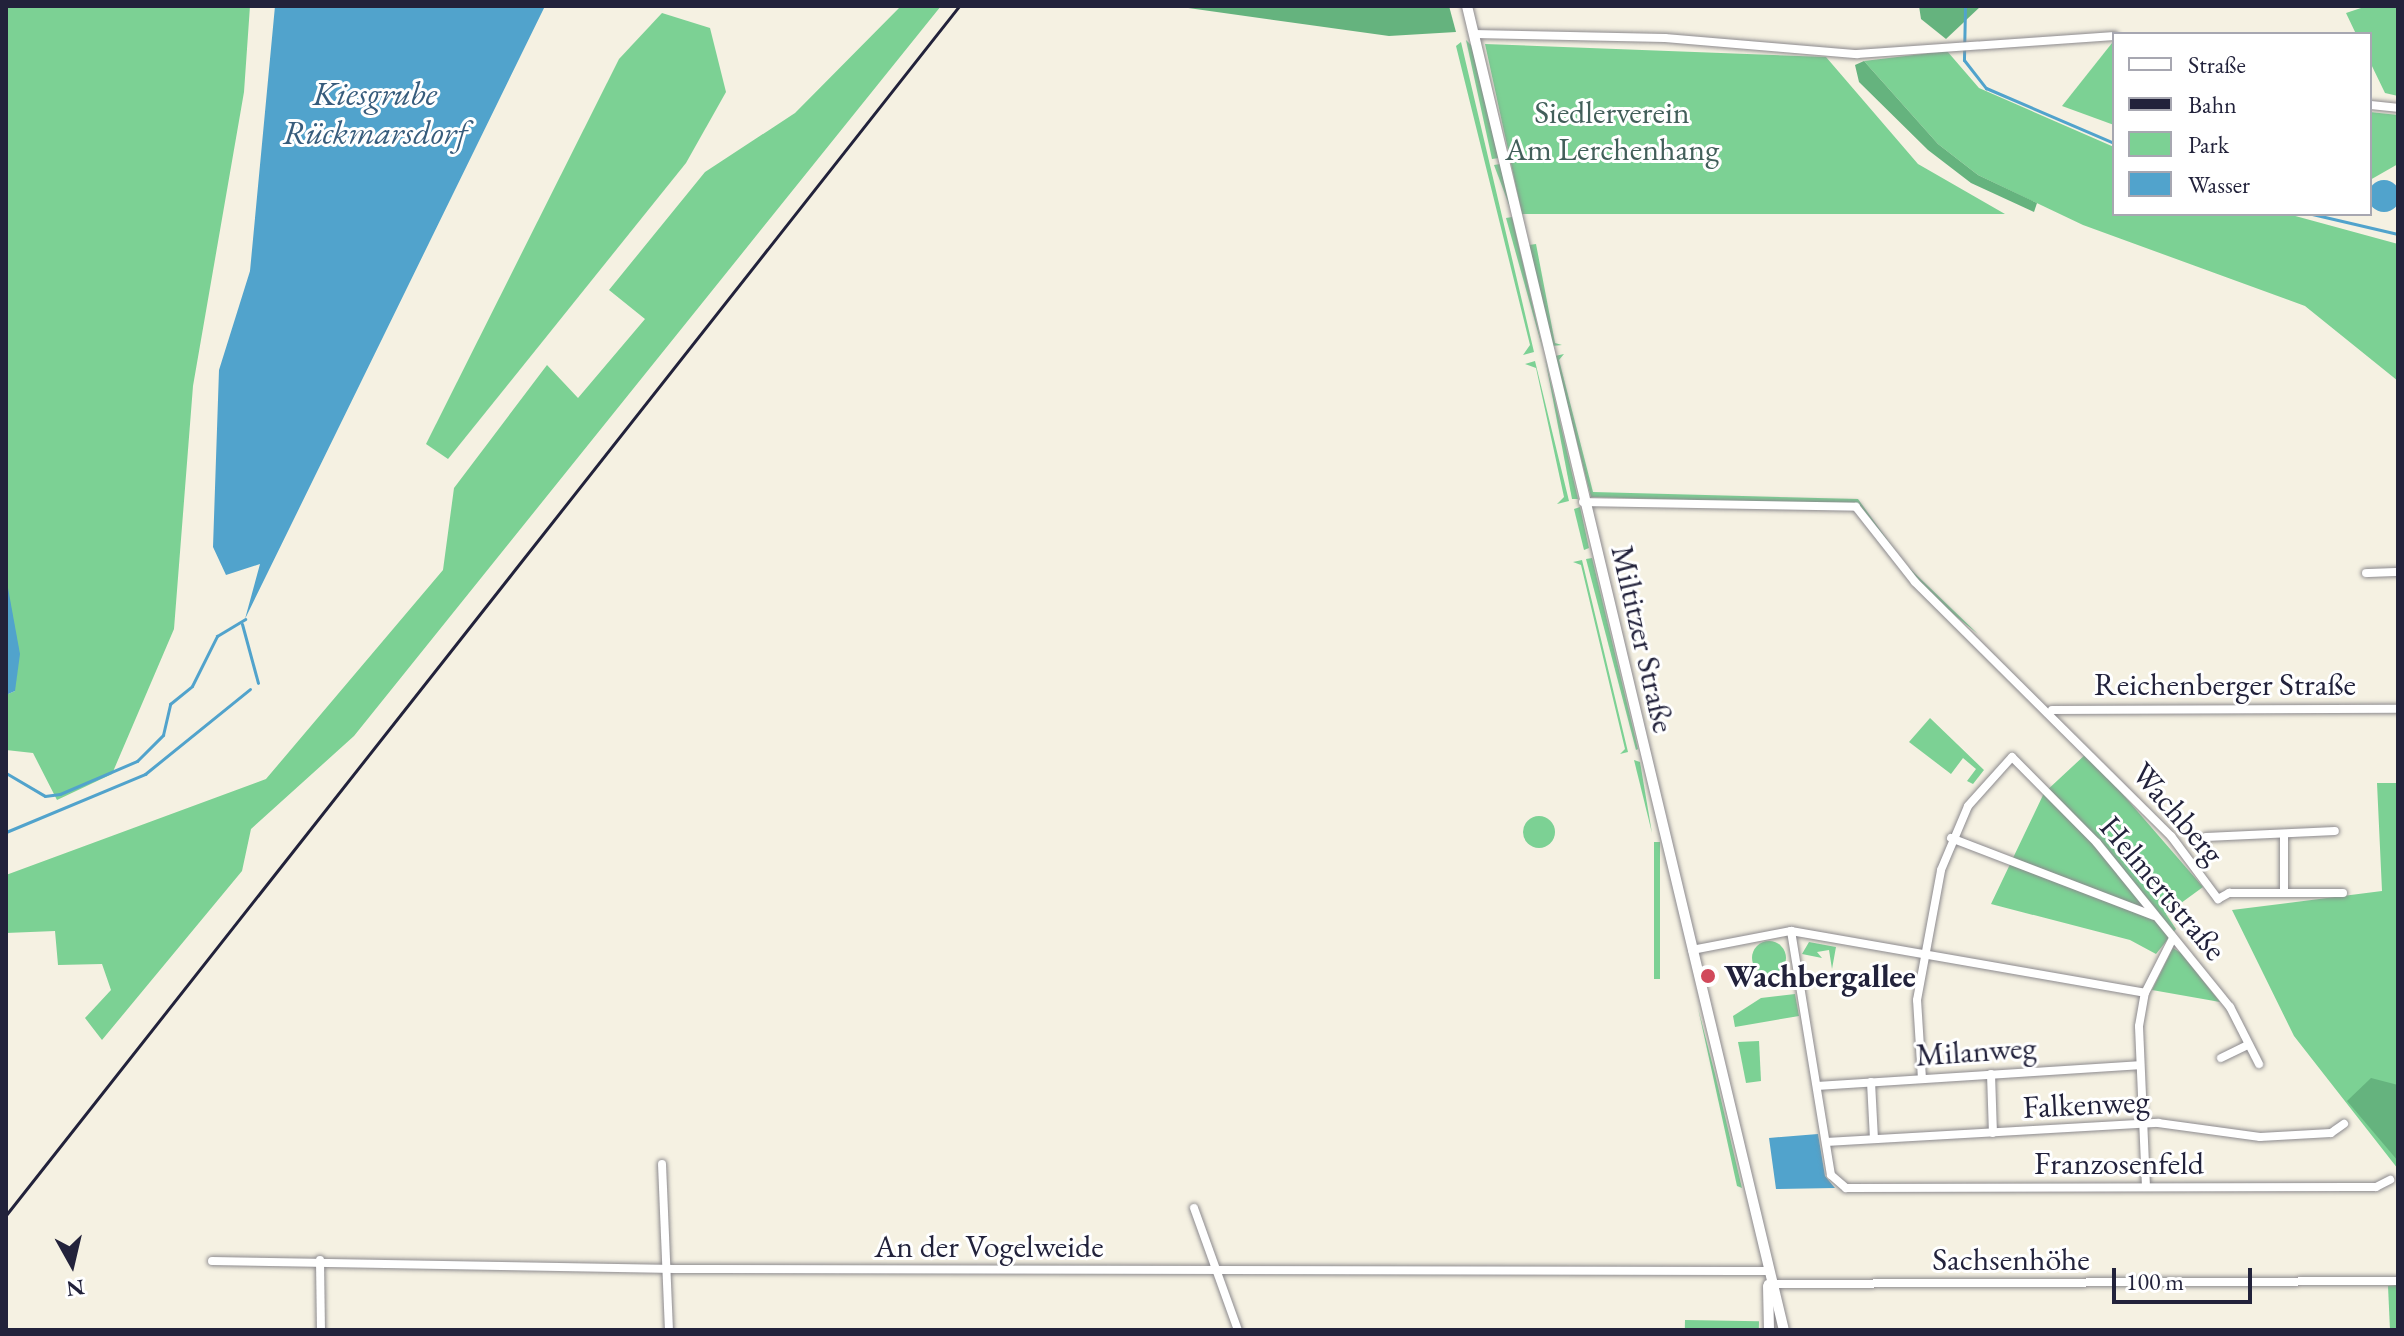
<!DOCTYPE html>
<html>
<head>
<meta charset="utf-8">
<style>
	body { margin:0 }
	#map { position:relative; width:2404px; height:1336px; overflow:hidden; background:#f5f1e2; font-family:"EB Garamond",serif }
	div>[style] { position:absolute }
	.green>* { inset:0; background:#7cd194; transform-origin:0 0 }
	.round { border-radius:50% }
	.forest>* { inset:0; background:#65b37e }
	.water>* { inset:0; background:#51a3cc }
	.stream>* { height:3px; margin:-1.5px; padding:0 1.5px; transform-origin:1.5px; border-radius:1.5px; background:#51a3cc }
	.roads { filter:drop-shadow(0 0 2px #8c8a8e) drop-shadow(0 0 2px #8c8a8e) }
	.minor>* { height:8px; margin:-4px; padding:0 4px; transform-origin:4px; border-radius:4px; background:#fff }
	.tertiary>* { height:10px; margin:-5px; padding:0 5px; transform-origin:5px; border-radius:5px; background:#fff }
	.rail>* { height:3px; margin:-1.5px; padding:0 1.5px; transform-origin:1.5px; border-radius:1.5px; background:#22223b }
	.dots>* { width:22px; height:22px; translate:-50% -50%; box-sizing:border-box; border:4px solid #fff; border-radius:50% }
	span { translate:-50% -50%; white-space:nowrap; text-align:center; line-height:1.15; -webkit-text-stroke:6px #fff; paint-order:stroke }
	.park-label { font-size:32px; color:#425f5a }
	.street-label { font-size:32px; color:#22223b }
	.poi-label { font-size:32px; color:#22223b; font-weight:700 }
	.left { translate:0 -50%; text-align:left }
	.water-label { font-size:34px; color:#375c7c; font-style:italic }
	.frame { position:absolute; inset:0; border:8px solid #22223b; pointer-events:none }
	.legend { position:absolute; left:2112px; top:32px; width:260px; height:184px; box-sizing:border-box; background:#fff; border:2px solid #a7a7b1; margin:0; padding:10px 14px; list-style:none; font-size:24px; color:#22223b }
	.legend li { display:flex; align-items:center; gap:16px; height:40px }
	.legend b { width:40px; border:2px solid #a7a7b1 }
	.north { position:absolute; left:32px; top:1224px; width:80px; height:80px; -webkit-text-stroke:6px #fff; paint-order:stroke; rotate:172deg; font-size:22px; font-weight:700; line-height:32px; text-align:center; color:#22223b }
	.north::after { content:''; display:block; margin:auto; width:28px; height:36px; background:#22223b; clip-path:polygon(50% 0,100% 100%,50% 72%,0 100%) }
	.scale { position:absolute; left:2112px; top:1268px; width:140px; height:36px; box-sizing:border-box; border:4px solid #22223b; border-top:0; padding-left:10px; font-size:24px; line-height:28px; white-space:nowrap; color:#22223b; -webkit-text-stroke:6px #fff; paint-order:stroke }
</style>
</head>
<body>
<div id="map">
	<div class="green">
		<i style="clip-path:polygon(6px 6px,250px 6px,244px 92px,193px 386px,174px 629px,112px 774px,57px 800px,33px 753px,6px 750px,6px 695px,15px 691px,6px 577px)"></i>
		<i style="clip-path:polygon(901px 6px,941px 6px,354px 736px,251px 829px,242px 871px,102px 1040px,85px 1018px,111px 990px,102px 964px,58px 965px,55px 931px,6px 933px,6px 875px,266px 779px,443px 570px,454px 488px,547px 365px,578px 398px,645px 319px,609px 290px,705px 172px,795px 113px)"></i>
		<i style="clip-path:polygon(2367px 6px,2398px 6px,2398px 96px,2385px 93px,2370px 62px,2370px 34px,2356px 34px,2346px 13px)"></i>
		<i style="clip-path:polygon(662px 13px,710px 28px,726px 92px,686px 163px,448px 459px,426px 444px,619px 59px)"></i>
		<i style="clip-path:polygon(1466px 40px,1473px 47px,1499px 158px,1492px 159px)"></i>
		<i style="clip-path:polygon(1461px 42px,1534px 352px,1523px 355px,1530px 345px,1456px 46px)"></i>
		<i style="clip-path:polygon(2112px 43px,2114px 44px,2114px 125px,2062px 106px)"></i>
		<i style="clip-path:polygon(1485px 44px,1826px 57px,1918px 164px,2005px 214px,1522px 214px)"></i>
		<i style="clip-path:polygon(1947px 51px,1979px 88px,2114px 147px,2114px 214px,2288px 214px,2398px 244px,2398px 381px,2305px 306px,2083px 225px,1978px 175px,1938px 144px,1864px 61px)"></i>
		<i style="clip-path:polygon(2370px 112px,2398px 115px,2398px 164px,2370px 180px)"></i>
		<i style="clip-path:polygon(1500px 164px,1511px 210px,1494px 165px)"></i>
		<i style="clip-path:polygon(1512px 217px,1543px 350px,1506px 218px)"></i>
		<i style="clip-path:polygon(1536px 244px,1555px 343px,1562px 345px,1552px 346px,1529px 245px)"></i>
		<i style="clip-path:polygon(1564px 354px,1559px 360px,1593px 492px,1858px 499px,1904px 563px,1978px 634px,1932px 597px,1893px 551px,1859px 505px,1591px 497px,1555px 356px)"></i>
		<i style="clip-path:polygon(1545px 358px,1578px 499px,1572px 499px)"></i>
		<i style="clip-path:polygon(1535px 361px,1569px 501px,1557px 504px,1564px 497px,1536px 368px,1525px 364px)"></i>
		<i style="clip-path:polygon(1580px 507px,1589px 548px,1584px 550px,1574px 509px)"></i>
		<i style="clip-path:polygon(1592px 558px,1638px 749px,1636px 750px,1586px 559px)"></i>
		<i style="clip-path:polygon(1582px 560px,1628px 752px,1620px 754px,1625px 749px,1581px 565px,1573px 562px)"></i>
		<i style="clip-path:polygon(1930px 718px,1984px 770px,1973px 784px,1967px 781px,1976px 769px,1963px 758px,1951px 774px,1909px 742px)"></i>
		<i style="clip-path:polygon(2087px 753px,2203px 887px,2166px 914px,2176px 929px,2156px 954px,2130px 940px,1991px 904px,2044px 793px)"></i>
		<i style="clip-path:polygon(1634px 760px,1640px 762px,1652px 833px)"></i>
		<i style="clip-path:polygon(2377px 783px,2398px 783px,2398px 1169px,2294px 1036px,2232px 910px,2382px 891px)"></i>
		<i class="round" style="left:1523px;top:816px;width:32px;height:32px"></i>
		<i style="left:1654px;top:842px;width:6px;height:137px"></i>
		<i class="round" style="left:1752px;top:941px;width:34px;height:34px"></i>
		<i style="clip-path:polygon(1809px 942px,1836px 947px,1832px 969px,1829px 950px,1817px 952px,1822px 958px,1802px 954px)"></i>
		<i style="clip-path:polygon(2173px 948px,2181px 953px,2220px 1002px,2152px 990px)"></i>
		<i style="clip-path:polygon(1795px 994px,1799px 1016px,1735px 1027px,1733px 1016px,1761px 998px)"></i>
		<i style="clip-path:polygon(1698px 1008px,1715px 1074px,1742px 1188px,1737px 1186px)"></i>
		<i style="clip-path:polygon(1759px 1041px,1761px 1081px,1746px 1083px,1738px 1042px)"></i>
		<i style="clip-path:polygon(2398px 1285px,2398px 1330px,2390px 1330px,2388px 1286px)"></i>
		<i style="left:1685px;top:1320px;width:74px;height:10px;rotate:1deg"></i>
	</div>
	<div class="forest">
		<i style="clip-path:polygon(1174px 6px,1449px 6px,1456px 32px,1389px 36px)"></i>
		<i style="clip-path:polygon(1919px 6px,1981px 6px,1946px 39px,1921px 19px)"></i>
		<i style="clip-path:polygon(1864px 61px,1938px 144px,1978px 175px,2037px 203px,2034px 212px,1971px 183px,1928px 150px,1859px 82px,1855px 65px)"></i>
		<i style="clip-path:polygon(2371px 1078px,2398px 1085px,2398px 1161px,2347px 1101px)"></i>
	</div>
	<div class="water">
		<i style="clip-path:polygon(275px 6px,545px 6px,245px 619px,260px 564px,226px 575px,213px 547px,219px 370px,250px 271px)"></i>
		<i class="round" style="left:2368px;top:180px;width:32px;height:32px"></i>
		<i style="clip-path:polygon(6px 577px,20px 654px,15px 691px,6px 695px)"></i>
		<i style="clip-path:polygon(1818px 1134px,1825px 1176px,1835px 1188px,1776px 1189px,1769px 1138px)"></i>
	</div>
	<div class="stream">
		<i style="left:1965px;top:6px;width:54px;rotate:91.1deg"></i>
		<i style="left:1964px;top:60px;width:36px;rotate:52deg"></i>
		<i style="left:1986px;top:88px;width:139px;rotate:23.3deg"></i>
		<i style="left:2312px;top:214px;width:88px;rotate:13.1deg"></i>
		<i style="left:242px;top:624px;width:61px;rotate:74.8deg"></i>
		<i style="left:6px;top:773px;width:45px;rotate:30.5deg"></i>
		<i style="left:45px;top:796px;width:15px;rotate:-8deg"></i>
		<i style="left:60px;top:794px;width:84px;rotate:-23.2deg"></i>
		<i style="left:137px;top:761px;width:37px;rotate:-45deg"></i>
		<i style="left:163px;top:735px;width:32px;rotate:-77deg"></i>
		<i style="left:170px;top:704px;width:28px;rotate:-39deg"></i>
		<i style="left:192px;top:686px;width:56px;rotate:-63.4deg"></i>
		<i style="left:217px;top:636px;width:33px;rotate:-31deg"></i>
		<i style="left:6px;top:832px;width:151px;rotate:-22.6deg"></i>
		<i style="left:145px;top:774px;width:135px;rotate:-39deg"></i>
	</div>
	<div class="roads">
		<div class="minor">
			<i style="left:1474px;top:34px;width:191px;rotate:1.2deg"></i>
			<i style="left:1665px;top:38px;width:193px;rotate:4.8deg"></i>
			<i style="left:1857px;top:54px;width:258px;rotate:-4deg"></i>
			<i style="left:2370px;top:105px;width:28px;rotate:6deg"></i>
			<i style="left:1583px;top:502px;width:273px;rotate:1deg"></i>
			<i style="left:1856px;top:507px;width:95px;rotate:51.8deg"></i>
			<i style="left:1915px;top:582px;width:361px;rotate:44.8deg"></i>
			<i style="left:2171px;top:836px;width:79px;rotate:53.3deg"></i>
			<i style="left:2218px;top:899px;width:13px;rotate:-29deg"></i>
			<i style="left:2229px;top:893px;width:114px"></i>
			<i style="left:2366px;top:573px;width:32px;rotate:-2deg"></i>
			<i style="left:2052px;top:710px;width:346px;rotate:-0.2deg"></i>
			<i style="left:2284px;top:836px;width:56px;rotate:90deg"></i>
			<i style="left:2206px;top:837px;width:129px;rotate:-2.7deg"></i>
			<i style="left:1951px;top:838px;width:217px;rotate:21deg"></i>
			<i style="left:1791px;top:931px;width:359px;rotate:9.9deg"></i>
			<i style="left:1692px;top:950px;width:101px;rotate:-10.9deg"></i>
			<i style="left:1791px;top:931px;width:247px;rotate:80.7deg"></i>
			<i style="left:1831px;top:1175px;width:20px;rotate:41deg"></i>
			<i style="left:1846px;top:1188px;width:530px;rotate:-0.11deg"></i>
			<i style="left:2376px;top:1187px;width:16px;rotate:-27deg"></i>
			<i style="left:2221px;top:1058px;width:30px;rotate:-26deg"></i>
			<i style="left:1991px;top:1074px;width:59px;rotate:88.1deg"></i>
			<i style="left:1922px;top:1079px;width:79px;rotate:-93.6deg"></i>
			<i style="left:1917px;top:1000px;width:132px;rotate:-79.5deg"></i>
			<i style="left:1941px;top:870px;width:69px;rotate:-67.1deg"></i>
			<i style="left:1968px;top:806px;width:66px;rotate:-48.1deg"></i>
			<i style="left:2012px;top:757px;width:121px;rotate:45.3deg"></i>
			<i style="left:2097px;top:843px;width:211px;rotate:51deg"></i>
			<i style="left:2230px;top:1007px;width:64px;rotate:63deg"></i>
			<i style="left:1871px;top:1082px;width:57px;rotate:87deg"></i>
			<i style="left:1817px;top:1086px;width:322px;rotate:-3.7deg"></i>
			<i style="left:1826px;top:1142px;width:333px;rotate:-3.3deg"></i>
			<i style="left:2158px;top:1123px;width:103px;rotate:7.8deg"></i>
			<i style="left:2260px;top:1137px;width:71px;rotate:-3.2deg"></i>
			<i style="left:2331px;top:1133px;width:16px;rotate:-35deg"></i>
			<i style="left:662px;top:1164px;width:166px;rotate:87.6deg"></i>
			<i style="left:2146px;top:1187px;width:161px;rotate:-92.5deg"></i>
			<i style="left:2139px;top:1026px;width:34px;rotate:-80deg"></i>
			<i style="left:2145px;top:993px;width:62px;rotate:-63deg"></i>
			<i style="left:1194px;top:1208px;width:130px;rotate:70.2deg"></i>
			<i style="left:320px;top:1260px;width:70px;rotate:89.2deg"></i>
			<i style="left:212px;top:1261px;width:463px;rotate:1deg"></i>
			<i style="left:675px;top:1269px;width:1091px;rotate:0.11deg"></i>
			<i style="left:1768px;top:1284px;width:630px;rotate:-0.27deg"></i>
		</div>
		<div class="tertiary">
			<i style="left:1467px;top:6px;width:1361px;rotate:76.54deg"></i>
			<i style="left:1768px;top:1286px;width:44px;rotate:88.7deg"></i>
		</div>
	</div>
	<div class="rail">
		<i style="left:6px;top:1215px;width:1539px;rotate:-51.75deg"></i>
	</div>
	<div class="dots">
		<i style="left:1708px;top:976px;background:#d1495b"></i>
	</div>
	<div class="park-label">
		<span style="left:1612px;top:131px">Siedlerverein<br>Am Lerchenhang</span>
	</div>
	<div class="street-label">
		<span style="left:1643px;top:639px;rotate:77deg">Miltitzer Straße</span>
		<span style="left:2225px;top:684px">Reichenberger Straße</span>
		<span style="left:2178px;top:813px;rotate:49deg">Wachberg</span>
		<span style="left:2163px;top:888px;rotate:50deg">Helmertstraße</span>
		<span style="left:1976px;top:1051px;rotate:-4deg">Milanweg</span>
		<span style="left:2086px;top:1104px;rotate:-3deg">Falkenweg</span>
		<span style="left:2119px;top:1163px">Franzosenfeld</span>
		<span style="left:989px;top:1246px">An der Vogelweide</span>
		<span style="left:2011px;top:1259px">Sachsenhöhe</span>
	</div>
	<div class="poi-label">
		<span class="left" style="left:1724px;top:976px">Wachbergallee</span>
	</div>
	<div class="water-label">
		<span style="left:375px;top:113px">Kiesgrube<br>Rückmarsdorf</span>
	</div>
	<div class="frame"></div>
	<ul class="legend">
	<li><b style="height:10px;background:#fff"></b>Straße</li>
	<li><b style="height:10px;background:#22223b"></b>Bahn</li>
	<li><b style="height:22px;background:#7cd194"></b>Park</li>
	<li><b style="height:22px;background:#51a3cc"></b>Wasser</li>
	</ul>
	<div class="north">N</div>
	<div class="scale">100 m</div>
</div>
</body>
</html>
